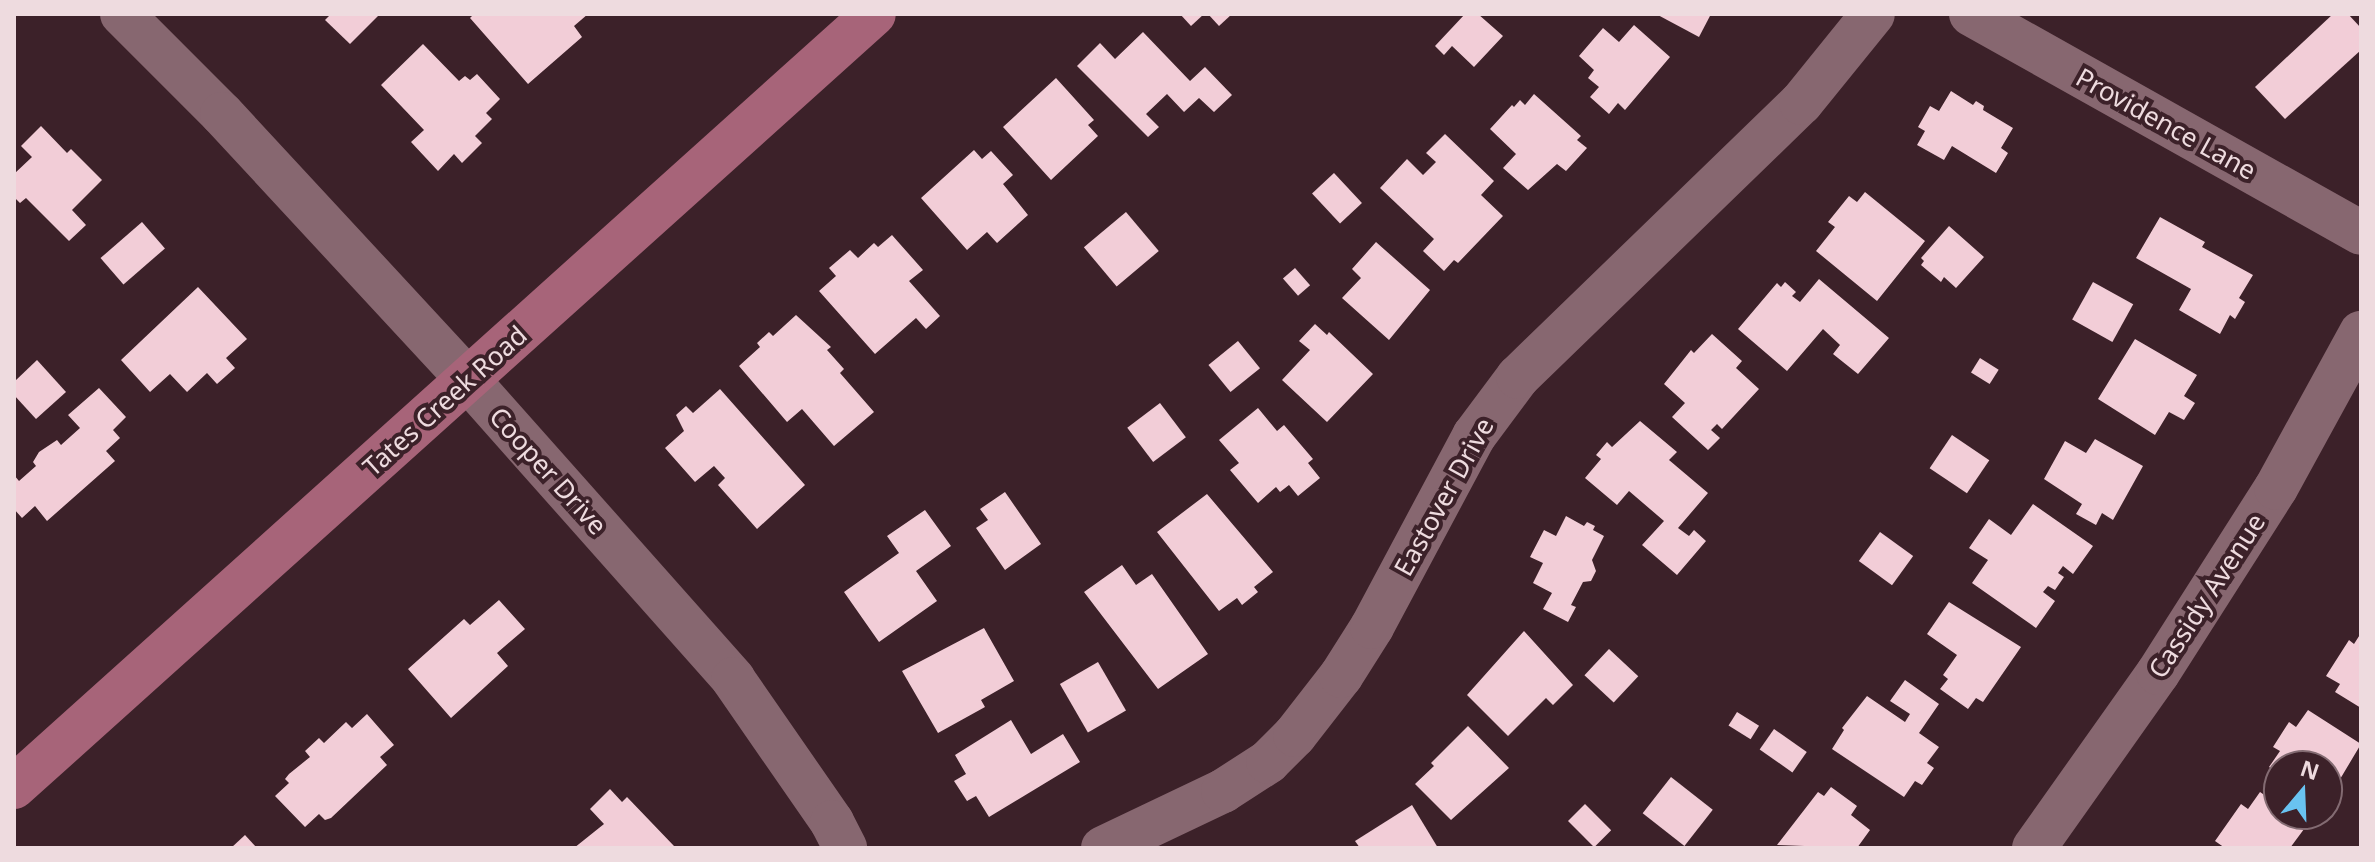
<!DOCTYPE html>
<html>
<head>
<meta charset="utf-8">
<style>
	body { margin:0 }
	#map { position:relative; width:2375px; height:862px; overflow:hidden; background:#3c2129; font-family:"Noto Sans",sans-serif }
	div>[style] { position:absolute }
	.building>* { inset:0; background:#f2cdd7; transform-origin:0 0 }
	.minor>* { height:44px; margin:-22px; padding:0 22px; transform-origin:22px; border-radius:22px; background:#876770 }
	.tertiary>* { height:44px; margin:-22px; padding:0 22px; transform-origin:22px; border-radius:22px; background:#876770 }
	.secondary>* { height:44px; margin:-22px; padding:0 22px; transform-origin:22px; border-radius:22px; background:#876770 }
	.primary>* { height:44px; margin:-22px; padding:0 22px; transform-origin:22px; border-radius:22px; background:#a76479 }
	span { translate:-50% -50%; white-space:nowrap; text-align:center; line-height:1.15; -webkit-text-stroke:8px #3c2129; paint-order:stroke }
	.street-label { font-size:26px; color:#eedbdf }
	.frame { position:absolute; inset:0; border:16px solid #eedbdf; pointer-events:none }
	.north { position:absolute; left:2263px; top:750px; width:80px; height:80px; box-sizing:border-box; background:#3c2129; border:2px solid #836b72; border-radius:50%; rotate:19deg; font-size:22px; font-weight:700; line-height:32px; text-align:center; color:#eedbdf }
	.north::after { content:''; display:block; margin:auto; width:28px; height:36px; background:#69c3f1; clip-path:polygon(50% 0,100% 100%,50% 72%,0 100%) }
</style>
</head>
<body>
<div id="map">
	<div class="building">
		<i style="clip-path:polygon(331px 14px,380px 14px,350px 44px,325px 20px)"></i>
		<i style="clip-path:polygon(474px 14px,588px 14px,574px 26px,582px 37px,528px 84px,470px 18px)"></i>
		<i style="clip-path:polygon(1180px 14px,1204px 14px,1191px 26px)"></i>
		<i style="clip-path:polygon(1208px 14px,1232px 14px,1219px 26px)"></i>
		<i style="clip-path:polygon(1465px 14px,1478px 14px,1503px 36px,1474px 67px,1452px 46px,1444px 55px,1435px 46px)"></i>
		<i style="clip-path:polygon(1656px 14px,1711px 14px,1699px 37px)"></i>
		<i style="clip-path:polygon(2333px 14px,2348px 14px,2361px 28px,2361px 50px,2285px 119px,2255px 87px)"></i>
		<i style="clip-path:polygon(1634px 25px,1670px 57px,1625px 110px,1618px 103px,1609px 114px,1590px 97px,1599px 87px,1588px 78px,1594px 70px,1579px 56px,1603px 28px,1619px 42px)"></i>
		<i style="clip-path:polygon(1143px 32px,1190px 81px,1205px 67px,1232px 95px,1214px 112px,1199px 98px,1184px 112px,1167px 94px,1146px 114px,1159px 127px,1148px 137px,1077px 66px,1100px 43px,1115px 59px)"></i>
		<i style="clip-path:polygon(423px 44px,459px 81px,465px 76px,470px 80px,477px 74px,500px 99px,486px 113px,492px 119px,475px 136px,482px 143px,462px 163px,454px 154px,438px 171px,411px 142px,424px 130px,381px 85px)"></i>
		<i style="clip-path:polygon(1056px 78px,1094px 120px,1088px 125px,1098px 136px,1051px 180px,1003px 127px)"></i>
		<i style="clip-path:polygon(1951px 91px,1973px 105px,1976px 101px,1984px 106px,1983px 110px,2013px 128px,2001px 148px,2008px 153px,1996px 173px,1952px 146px,1944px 160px,1917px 145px,1925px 131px,1918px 127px,1930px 106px,1939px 111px)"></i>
		<i style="clip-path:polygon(1534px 94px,1581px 136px,1577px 140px,1587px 148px,1566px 171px,1557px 164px,1528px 190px,1503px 168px,1516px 154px,1490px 129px,1512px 105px,1514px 107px,1520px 100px,1525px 105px)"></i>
		<i style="clip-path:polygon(41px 126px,67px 153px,71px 149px,102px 180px,72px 210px,86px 225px,69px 241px,26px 198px,20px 203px,14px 197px,14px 174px,32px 157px,21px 146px)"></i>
		<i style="clip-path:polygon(1445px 134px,1494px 181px,1481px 195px,1503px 216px,1458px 263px,1454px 260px,1444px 271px,1423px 251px,1434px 239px,1380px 188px,1407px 159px,1423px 175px,1436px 162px,1426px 153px)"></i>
		<i style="clip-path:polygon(974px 150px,982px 159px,991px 151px,1013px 175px,1003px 184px,1028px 215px,997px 243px,987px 232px,967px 250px,921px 198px)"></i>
		<i style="left:1334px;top:173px;width:41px;height:30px;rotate:47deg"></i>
		<i style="clip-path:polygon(1865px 192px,1925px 241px,1877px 301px,1816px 251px,1835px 227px,1828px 222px,1849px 196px,1857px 202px)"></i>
		<i style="left:1126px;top:212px;width:51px;height:55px;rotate:50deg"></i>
		<i style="clip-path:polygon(2160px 217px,2205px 242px,2202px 247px,2253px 275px,2239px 298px,2245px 302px,2235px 319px,2230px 315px,2220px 334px,2179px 310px,2191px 289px,2136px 258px)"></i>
		<i style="left:142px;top:222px;width:35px;height:55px;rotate:49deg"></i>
		<i style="clip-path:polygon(1949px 226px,1984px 257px,1956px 288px,1944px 277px,1941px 282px,1921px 265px,1924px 261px,1921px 258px)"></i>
		<i style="clip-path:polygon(892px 235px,923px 270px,909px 281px,940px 316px,926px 329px,916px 318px,875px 354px,819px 291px,836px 276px,829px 268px,850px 250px,858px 258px,874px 243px,878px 247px)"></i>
		<i style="clip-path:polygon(1376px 242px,1430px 290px,1389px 340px,1342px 298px,1361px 278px,1352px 269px)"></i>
		<i style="left:1295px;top:268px;width:23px;height:16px;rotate:49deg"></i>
		<i style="clip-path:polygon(1819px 279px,1889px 338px,1858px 374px,1833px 354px,1840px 345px,1823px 329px,1787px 371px,1738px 329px,1777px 283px,1781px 287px,1785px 282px,1796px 292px,1792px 296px,1800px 302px)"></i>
		<i style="left:2093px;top:282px;width:46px;height:43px;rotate:29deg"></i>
		<i style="clip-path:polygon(198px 287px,247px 339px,226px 358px,235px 368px,217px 384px,207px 373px,187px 392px,170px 374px,150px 392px,121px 360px)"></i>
		<i style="clip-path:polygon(796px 315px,831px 347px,827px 350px,844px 369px,840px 373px,874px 412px,834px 446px,802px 409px,787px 422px,739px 366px,760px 347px,757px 343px,769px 332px,773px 336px)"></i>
		<i style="clip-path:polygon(1315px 324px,1327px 335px,1329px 332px,1373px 374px,1327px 422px,1282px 380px,1310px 350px,1299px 341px)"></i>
		<i style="clip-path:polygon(1712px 334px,1742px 361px,1736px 368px,1759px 389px,1722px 429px,1717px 424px,1711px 430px,1720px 438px,1708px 450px,1672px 417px,1685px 403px,1664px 384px,1691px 350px,1694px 353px)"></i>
		<i style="clip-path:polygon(2135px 339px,2197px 375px,2184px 396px,2195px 403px,2184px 420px,2169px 412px,2155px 435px,2098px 399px)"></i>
		<i style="left:1238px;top:341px;width:35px;height:38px;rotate:51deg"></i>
		<i style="left:1980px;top:358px;width:22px;height:17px;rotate:32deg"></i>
		<i style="clip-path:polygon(37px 360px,66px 392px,36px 419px,14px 395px,14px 382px)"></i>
		<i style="clip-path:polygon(99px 388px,126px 417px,113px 430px,120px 438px,106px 451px,115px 461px,47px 521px,35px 506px,22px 518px,14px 509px,14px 475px,19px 481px,36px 466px,33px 462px,39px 452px,57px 440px,61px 445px,80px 428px,68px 415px)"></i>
		<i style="clip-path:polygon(720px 389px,805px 485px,757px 529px,718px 485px,725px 478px,714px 466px,695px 482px,665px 448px,684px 431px,676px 415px,686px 406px,693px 413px)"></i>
		<i style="left:1160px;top:403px;width:43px;height:41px;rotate:53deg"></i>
		<i style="clip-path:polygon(1258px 408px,1277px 431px,1284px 425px,1313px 459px,1308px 463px,1320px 478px,1298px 496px,1289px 485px,1280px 492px,1276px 487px,1258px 503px,1230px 470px,1239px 463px,1219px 440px)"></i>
		<i style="clip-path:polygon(1640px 421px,1677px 452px,1669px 460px,1708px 493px,1678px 528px,1689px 536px,1694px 530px,1706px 541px,1677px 575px,1642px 545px,1664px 521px,1629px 491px,1617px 505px,1585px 478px,1601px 459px,1596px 455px,1607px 442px,1612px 447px)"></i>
		<i style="left:1952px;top:435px;width:45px;height:40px;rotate:34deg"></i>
		<i style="clip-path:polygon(2095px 439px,2143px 466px,2113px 520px,2102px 513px,2096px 525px,2076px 514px,2082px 504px,2044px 479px,2065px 441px,2086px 453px)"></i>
		<i style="clip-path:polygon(1005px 492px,1041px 544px,1005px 570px,976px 528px,988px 520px,980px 509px)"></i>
		<i style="clip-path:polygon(1207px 494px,1273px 572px,1254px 587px,1258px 592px,1242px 605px,1237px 598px,1219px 611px,1157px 532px)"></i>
		<i style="clip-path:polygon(2033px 504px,2093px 546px,2073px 574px,2063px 566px,2058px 573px,2064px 577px,2055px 590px,2048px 586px,2043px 592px,2055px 601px,2036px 628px,1972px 583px,1988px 560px,1969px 548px,1989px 519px,2011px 535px)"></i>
		<i style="clip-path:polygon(925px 510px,951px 546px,916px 571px,937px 601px,879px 642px,844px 592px,899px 553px,887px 536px)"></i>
		<i style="clip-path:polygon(1566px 516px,1584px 526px,1587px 522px,1595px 526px,1593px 530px,1604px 536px,1592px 560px,1596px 571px,1591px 581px,1583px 582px,1571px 605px,1576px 607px,1568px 622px,1543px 609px,1552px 593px,1533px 583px,1543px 563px,1530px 557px,1544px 530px,1556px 536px)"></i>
		<i style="left:1880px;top:532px;width:41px;height:36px;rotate:36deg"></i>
		<i style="clip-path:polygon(1122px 565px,1136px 585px,1152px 574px,1208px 654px,1158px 689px,1084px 592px)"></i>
		<i style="clip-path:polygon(499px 600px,525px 629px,497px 653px,508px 666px,451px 718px,408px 669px,464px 619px,470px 625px)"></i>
		<i style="clip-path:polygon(1949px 602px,2021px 647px,1983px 702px,1976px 698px,1968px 709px,1940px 689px,1948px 679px,1943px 675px,1957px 655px,1927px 634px)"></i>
		<i style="clip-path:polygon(984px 628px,1014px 681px,981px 700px,985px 707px,938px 733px,902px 671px)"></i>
		<i style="clip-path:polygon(1524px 631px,1573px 685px,1553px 705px,1546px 698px,1508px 736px,1467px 695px)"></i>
		<i style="clip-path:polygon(2361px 633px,2361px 708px,2335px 692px,2340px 684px,2326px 676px,2349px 640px,2354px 644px)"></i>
		<i style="left:1609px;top:649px;width:40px;height:36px;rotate:43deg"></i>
		<i style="left:1098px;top:662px;width:56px;height:44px;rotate:60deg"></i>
		<i style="clip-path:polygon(1905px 680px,1939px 704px,1919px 733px,1939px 747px,1927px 763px,1934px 768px,1922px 785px,1915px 781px,1904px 797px,1832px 749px,1844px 730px,1842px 728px,1867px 696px,1905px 722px,1910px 714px,1890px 701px)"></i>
		<i style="clip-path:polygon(2308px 710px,2361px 744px,2327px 801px,2327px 766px,2279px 766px,2279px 773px,2269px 767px,2280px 751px,2273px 747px,2289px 722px,2296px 727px)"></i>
		<i style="left:1737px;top:712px;width:26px;height:16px;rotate:32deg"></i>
		<i style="clip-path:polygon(367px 714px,394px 745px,380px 757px,387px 765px,331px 818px,325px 820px,319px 814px,305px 827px,275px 796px,289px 783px,285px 779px,289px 774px,310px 757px,305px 751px,319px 738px,324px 743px,346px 722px,352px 728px)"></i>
		<i style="clip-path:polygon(1011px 720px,1031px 754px,1063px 734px,1080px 762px,989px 817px,976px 796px,967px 801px,954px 781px,966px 774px,955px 755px)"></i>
		<i style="clip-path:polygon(1468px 726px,1509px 768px,1451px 820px,1415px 784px,1434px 766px,1431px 763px)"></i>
		<i style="left:1774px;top:729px;width:40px;height:25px;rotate:35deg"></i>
		<i style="left:1671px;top:777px;width:53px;height:46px;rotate:38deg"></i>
		<i style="clip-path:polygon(1831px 787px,1857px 806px,1851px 815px,1870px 830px,1857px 848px,1777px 845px,1818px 792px,1824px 796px)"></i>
		<i style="clip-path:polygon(610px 789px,622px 802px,627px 797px,674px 846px,574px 848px,604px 824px,590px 809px)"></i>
		<i style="clip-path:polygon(2260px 792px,2279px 805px,2279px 814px,2292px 814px,2307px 825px,2290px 848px,2225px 848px,2215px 841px,2241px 804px,2248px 809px)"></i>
		<i style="left:1585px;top:804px;width:37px;height:24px;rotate:45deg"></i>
		<i style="clip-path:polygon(1412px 805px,1438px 848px,1360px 848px,1355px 841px)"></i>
		<i style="clip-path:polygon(245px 835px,257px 848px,231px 848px)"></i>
	</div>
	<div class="minor">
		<i style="left:1971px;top:14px;width:447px;rotate:29.3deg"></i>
		<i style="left:1103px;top:848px;width:133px;rotate:-25.4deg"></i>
		<i style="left:1223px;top:791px;width:54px;rotate:-32.8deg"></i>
		<i style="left:1268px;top:762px;width:38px;rotate:-45deg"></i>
		<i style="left:1295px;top:735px;width:75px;rotate:-52.1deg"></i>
		<i style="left:1341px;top:676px;width:58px;rotate:-57.7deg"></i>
		<i style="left:1372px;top:627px;width:217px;rotate:-61.9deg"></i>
		<i style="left:1474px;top:436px;width:74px;rotate:-53.3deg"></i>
		<i style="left:1518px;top:377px;width:394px;rotate:-44.1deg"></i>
		<i style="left:1801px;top:103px;width:114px;rotate:-51deg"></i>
		<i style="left:2034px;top:848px;width:214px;rotate:-54.7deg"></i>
		<i style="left:2158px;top:673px;width:219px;rotate:-57.5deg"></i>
		<i style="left:2276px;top:488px;width:177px;rotate:-61.3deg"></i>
	</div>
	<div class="tertiary">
		<i style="left:468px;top:380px;width:400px;rotate:48.4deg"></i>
		<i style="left:733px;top:679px;width:174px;rotate:55.3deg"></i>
		<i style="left:832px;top:822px;width:29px;rotate:63deg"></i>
	</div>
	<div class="secondary">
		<i style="left:122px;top:14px;width:141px;rotate:45deg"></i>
		<i style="left:222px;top:114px;width:362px;rotate:47.2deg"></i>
	</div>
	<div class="primary">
		<i style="left:14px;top:787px;width:1156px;rotate:-41.95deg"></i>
	</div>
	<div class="street-label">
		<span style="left:2166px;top:124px;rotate:29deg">Providence Lane</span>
		<span style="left:445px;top:401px;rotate:-42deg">Tates Creek Road</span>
		<span style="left:548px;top:471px;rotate:48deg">Cooper Drive</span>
		<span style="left:1444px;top:497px;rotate:-61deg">Eastover Drive</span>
		<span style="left:2207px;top:596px;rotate:-57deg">Cassidy Avenue</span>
	</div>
	<div class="frame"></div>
	<div class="north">N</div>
</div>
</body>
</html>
